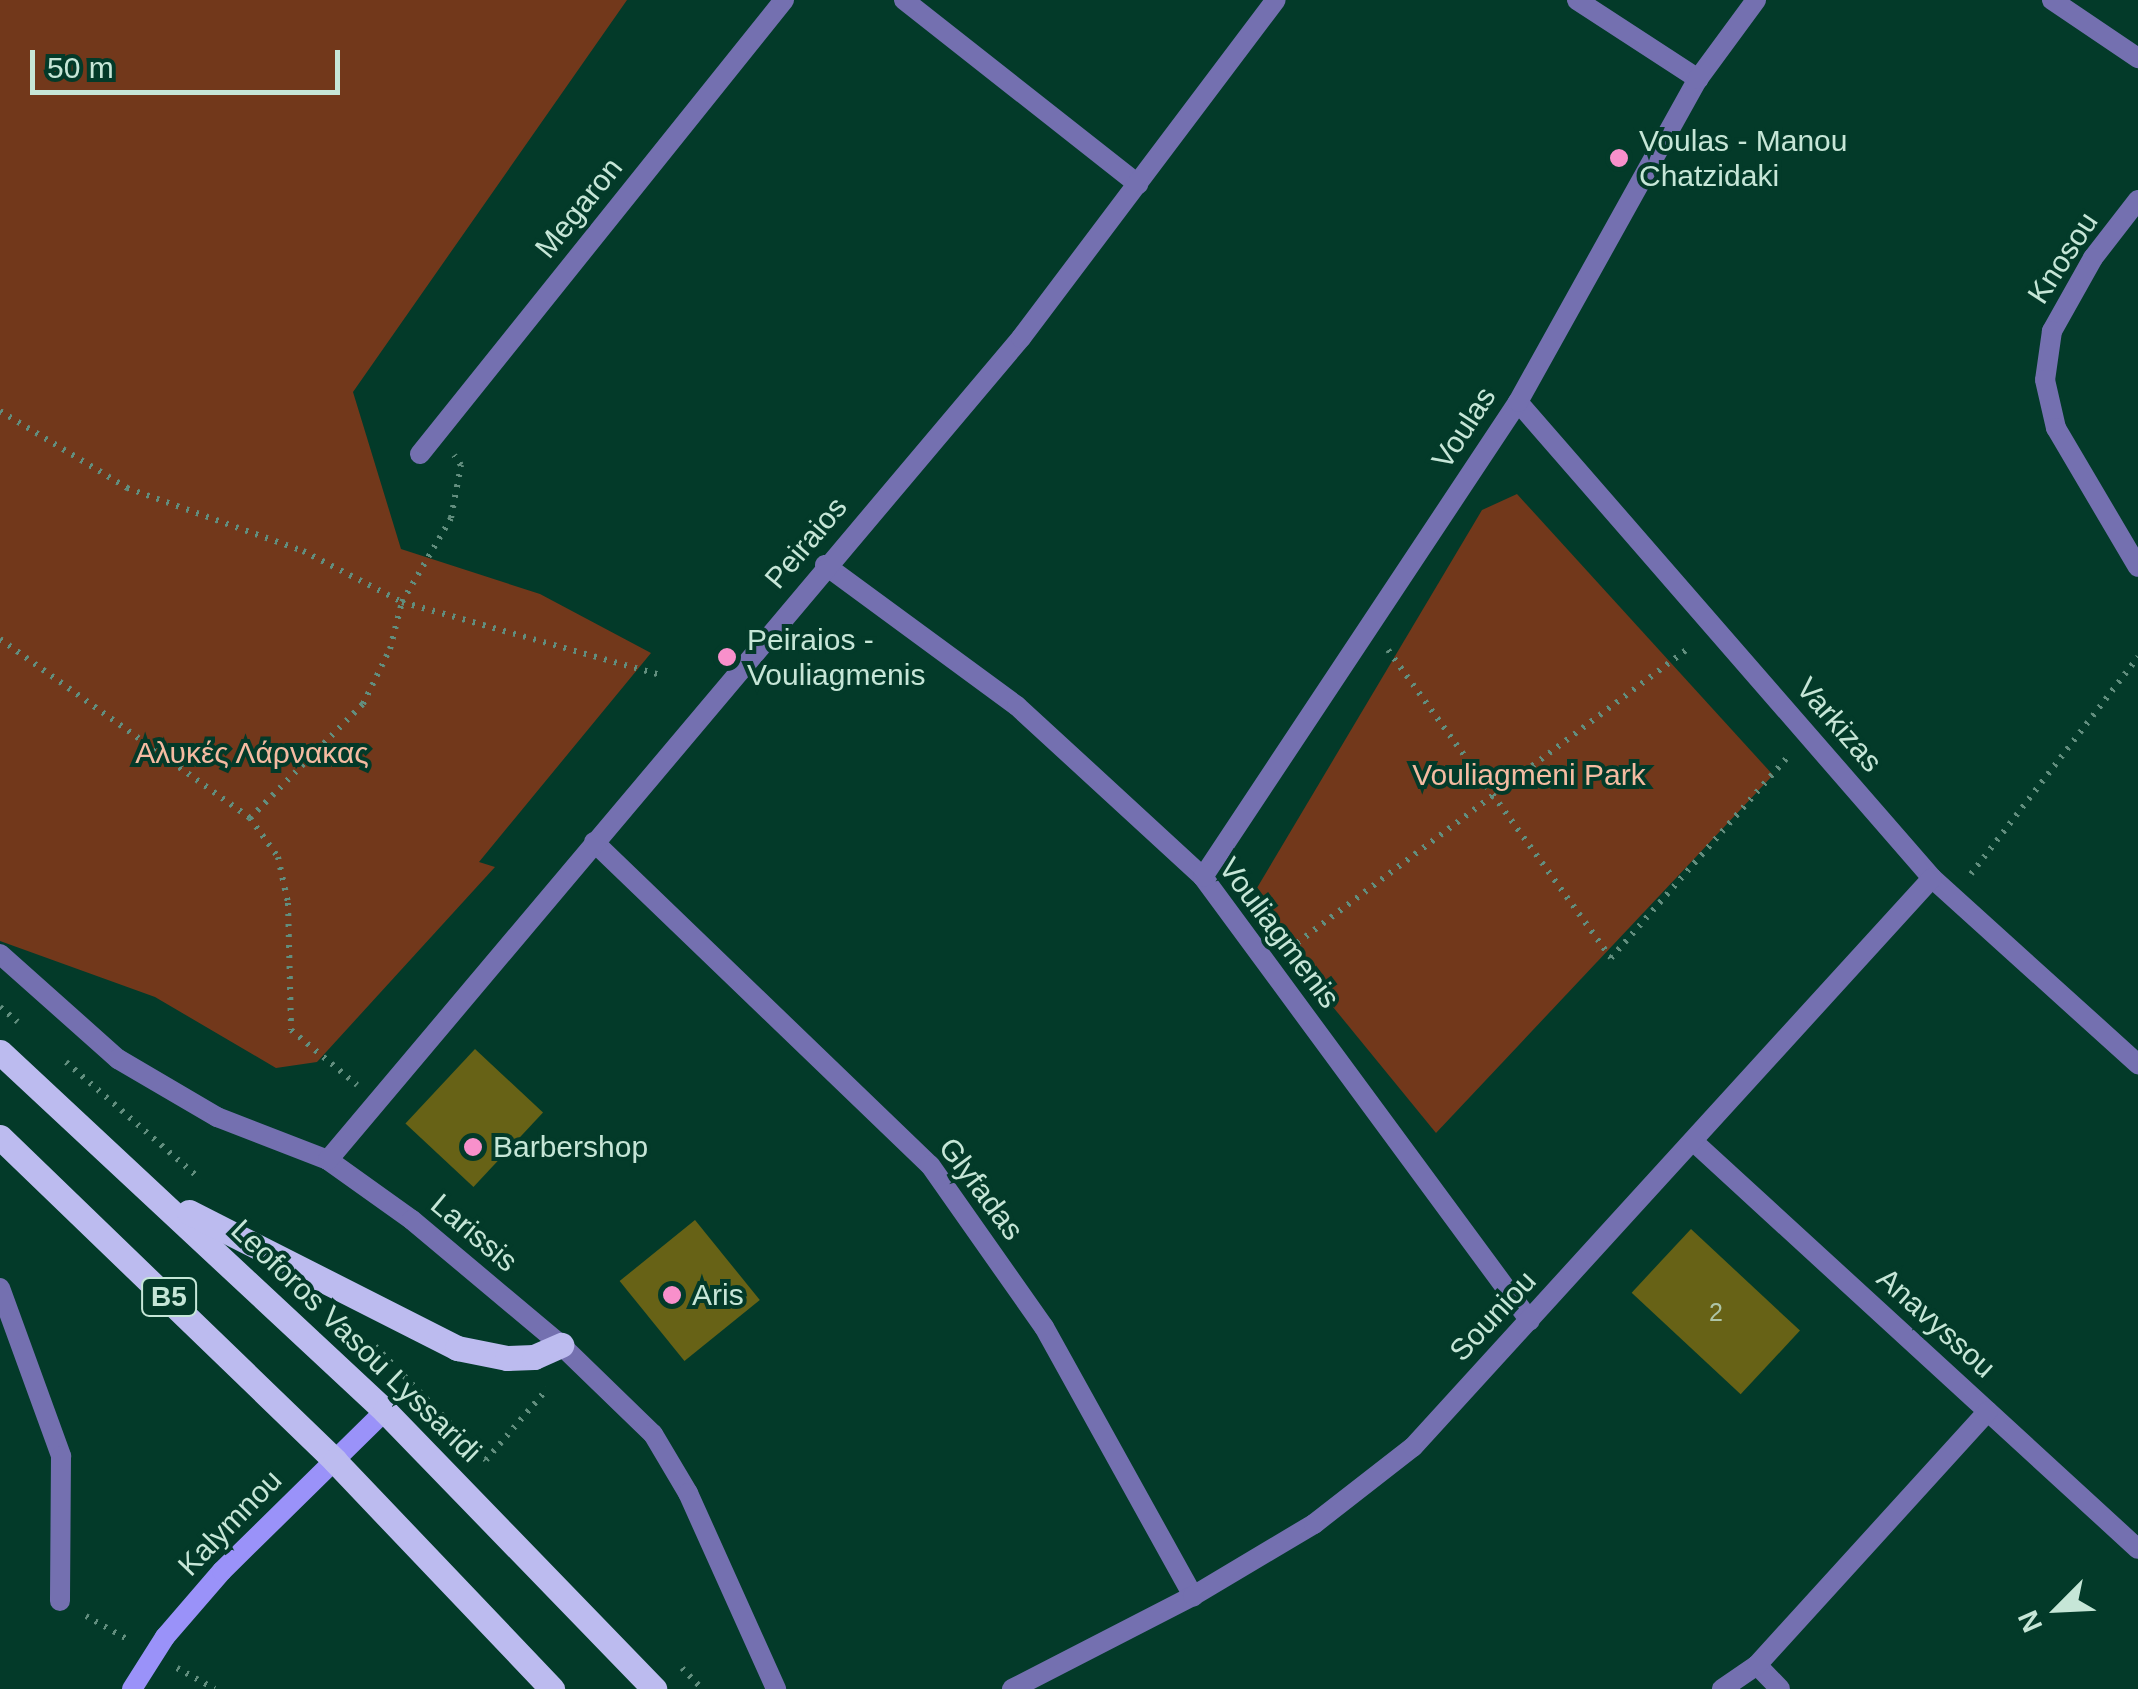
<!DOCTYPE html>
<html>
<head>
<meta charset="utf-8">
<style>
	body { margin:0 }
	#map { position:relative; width:2138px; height:1689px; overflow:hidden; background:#033a29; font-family:Arial,sans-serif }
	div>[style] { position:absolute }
	.green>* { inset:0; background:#72381b }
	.building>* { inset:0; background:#676216; transform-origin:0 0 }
	.path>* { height:6px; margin-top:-3px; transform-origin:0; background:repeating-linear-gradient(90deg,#628e7e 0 2.5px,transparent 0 10.5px) }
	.street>* { height:20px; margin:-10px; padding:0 10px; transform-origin:10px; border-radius:10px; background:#7470b0 }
	.secondary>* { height:20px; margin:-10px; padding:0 10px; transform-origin:10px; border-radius:10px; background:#9a92f9 }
	.primary>* { height:25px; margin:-12.5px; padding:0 12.5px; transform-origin:12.5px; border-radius:12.5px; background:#bcbbef }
	.dots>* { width:28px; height:28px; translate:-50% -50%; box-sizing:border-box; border:5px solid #033a29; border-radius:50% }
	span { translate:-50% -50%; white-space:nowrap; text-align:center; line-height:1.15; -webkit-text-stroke:8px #033a29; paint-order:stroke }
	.number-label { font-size:25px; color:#aec5a7 }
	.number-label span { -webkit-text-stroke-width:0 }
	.shield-label span { padding:2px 8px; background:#033a29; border:2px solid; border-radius:8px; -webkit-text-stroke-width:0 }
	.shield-label { font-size:28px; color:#c6e6d7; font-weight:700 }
	.poi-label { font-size:30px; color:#c6e6d7 }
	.left { translate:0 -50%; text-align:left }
	.street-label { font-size:30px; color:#c6e6d7 }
	.park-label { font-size:30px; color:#f4bba1 }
	.north { position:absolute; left:2008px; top:1559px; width:100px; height:100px; -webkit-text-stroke:8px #033a29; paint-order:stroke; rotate:246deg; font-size:28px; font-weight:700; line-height:40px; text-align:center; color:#c6e6d7 }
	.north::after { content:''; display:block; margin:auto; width:35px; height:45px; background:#c6e6d7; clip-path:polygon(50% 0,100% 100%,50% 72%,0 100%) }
	.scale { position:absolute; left:30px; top:50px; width:310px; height:45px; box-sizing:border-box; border:5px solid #c6e6d7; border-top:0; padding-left:12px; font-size:30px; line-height:35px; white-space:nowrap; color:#c6e6d7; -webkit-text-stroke:8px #033a29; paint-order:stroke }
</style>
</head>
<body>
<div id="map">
	<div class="green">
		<i style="clip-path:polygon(0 0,627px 0,353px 392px,401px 549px,540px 594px,651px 653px,479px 862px,495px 867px,317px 1062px,276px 1068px,155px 997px,0 941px)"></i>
		<i style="clip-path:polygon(1517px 494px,1773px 775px,1436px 1133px,1248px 903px,1482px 510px)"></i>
	</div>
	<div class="building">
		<i style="left:475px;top:1049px;width:93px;height:102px;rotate:43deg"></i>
		<i style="left:695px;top:1220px;width:103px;height:97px;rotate:51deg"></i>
		<i style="left:1691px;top:1229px;width:149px;height:87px;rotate:43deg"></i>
	</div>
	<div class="path">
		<i style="left:0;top:411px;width:149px;rotate:31.2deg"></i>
		<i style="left:127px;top:488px;width:187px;rotate:19.7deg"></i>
		<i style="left:303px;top:551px;width:111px;rotate:27.3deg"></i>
		<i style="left:402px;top:602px;width:268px;rotate:15.8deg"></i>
		<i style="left:0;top:639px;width:307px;rotate:35.6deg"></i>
		<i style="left:250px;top:818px;width:48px;rotate:54.3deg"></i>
		<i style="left:278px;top:857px;width:47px;rotate:77.7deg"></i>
		<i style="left:288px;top:903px;width:127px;rotate:88.6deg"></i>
		<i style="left:291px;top:1030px;width:86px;rotate:39.8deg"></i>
		<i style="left:1388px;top:650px;width:380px;rotate:54.1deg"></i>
		<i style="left:1611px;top:958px;width:266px;rotate:-48.7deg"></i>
		<i style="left:250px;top:818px;width:161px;rotate:-45.3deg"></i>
		<i style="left:363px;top:704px;width:61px;rotate:-63.9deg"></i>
		<i style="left:390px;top:649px;width:49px;rotate:-75.7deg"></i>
		<i style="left:402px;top:602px;width:97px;rotate:-59.7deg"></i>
		<i style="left:451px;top:518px;width:54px;rotate:-79.3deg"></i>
		<i style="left:461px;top:465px;width:12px;rotate:-125deg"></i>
		<i style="left:1971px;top:874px;width:274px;rotate:-52.4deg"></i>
		<i style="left:1289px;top:949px;width:502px;rotate:-36.98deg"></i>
		<i style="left:0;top:1007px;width:23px;rotate:40deg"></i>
		<i style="left:66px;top:1062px;width:178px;rotate:41.1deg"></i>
		<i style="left:375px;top:1346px;width:159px;rotate:45.8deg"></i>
		<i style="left:486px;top:1460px;width:94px;rotate:-49.3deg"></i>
		<i style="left:86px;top:1616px;width:47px;rotate:29.3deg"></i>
		<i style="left:177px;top:1668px;width:43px;rotate:28.9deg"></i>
		<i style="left:682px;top:1668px;width:29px;rotate:46deg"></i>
	</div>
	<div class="street">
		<i style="left:904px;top:0;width:298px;rotate:38.2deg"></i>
		<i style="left:1577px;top:0;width:145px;rotate:33.1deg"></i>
		<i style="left:2052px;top:0;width:104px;rotate:34deg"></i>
		<i style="left:2138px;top:200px;width:73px;rotate:127.8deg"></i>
		<i style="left:2093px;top:258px;width:84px;rotate:119.3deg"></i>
		<i style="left:2052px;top:331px;width:49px;rotate:98.1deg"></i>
		<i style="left:2045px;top:380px;width:49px;rotate:77.1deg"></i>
		<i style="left:2056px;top:428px;width:161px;rotate:59.5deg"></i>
		<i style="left:1518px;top:402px;width:631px;rotate:48.98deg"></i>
		<i style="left:1932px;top:878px;width:278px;rotate:42.1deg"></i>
		<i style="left:420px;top:454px;width:582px;rotate:-51.28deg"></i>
		<i style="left:825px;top:565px;width:238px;rotate:36.3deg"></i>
		<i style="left:1017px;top:706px;width:253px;rotate:42.6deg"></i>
		<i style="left:1203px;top:877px;width:551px;rotate:53.63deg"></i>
		<i style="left:594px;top:842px;width:466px;rotate:43.9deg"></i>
		<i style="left:930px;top:1165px;width:198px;rotate:54.9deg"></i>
		<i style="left:1044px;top:1327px;width:308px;rotate:61deg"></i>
		<i style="left:1203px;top:877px;width:570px;rotate:-56.45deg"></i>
		<i style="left:1518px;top:402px;width:370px;rotate:-60.9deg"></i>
		<i style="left:1698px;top:79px;width:98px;rotate:-53.7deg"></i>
		<i style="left:0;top:954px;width:158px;rotate:41.7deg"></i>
		<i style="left:118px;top:1059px;width:115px;rotate:30.4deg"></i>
		<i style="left:217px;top:1117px;width:119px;rotate:21.2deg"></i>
		<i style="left:328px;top:1160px;width:103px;rotate:35.5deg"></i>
		<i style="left:412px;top:1220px;width:194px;rotate:40deg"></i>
		<i style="left:561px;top:1345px;width:128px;rotate:44.1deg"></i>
		<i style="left:653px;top:1434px;width:69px;rotate:59.3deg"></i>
		<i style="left:688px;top:1493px;width:215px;rotate:65.8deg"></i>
		<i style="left:1694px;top:1142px;width:602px;rotate:42.51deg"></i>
		<i style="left:328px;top:1160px;width:1075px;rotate:-49.87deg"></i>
		<i style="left:1021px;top:338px;width:423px;rotate:-53deg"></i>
		<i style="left:0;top:1288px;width:179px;rotate:70deg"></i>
		<i style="left:61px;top:1456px;width:145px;rotate:90.4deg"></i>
		<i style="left:1757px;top:1665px;width:33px;rotate:46deg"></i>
		<i style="left:1012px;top:1689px;width:203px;rotate:-27.2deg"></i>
		<i style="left:1193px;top:1596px;width:141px;rotate:-30.8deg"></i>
		<i style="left:1314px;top:1524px;width:125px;rotate:-37.9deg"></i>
		<i style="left:1413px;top:1447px;width:770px;rotate:-47.63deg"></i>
		<i style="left:1722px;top:1689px;width:42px;rotate:-34.4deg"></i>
		<i style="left:1757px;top:1665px;width:343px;rotate:-47.7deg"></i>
	</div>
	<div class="secondary">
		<i style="left:132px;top:1689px;width:62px;rotate:-57.6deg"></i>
		<i style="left:165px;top:1637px;width:87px;rotate:-49.2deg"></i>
		<i style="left:222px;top:1571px;width:228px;rotate:-44.5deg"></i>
	</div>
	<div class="primary">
		<i style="left:0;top:1052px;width:526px;rotate:43deg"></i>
		<i style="left:385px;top:1411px;width:387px;rotate:45.9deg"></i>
		<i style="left:0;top:1137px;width:466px;rotate:44deg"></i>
		<i style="left:335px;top:1461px;width:315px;rotate:46.4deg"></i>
		<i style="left:189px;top:1212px;width:301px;rotate:26.9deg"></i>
		<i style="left:457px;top:1348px;width:51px;rotate:11.3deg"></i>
		<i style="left:507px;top:1358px;width:27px;rotate:-2deg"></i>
		<i style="left:534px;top:1357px;width:30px;rotate:-24deg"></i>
	</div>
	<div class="dots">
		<i style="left:1619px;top:158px;background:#f890cb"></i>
		<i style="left:727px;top:657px;background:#f890cb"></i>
		<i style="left:473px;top:1147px;background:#f890cb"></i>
		<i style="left:672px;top:1295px;background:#f890cb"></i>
	</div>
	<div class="number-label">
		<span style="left:1716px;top:1312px">2</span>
	</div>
	<div class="shield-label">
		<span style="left:169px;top:1297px">B5</span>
	</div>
	<div class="poi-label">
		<span class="left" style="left:1639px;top:158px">Voulas - Manou<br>Chatzidaki</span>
		<span class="left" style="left:747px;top:657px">Peiraios -<br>Vouliagmenis</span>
		<span class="left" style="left:493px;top:1147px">Barbershop</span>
		<span class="left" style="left:692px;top:1295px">Aris</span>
	</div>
	<div class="street-label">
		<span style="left:579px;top:208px;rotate:-51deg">Megaron</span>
		<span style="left:2063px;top:258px;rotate:-57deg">Knosou</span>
		<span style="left:1464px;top:428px;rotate:-57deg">Voulas</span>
		<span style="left:806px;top:543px;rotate:-50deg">Peiraios</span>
		<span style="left:1839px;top:725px;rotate:49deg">Varkizas</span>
		<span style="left:1279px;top:933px;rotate:53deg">Vouliagmenis</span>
		<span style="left:981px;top:1189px;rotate:53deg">Glyfadas</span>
		<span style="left:474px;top:1233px;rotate:40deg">Larissis</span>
		<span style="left:1493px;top:1316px;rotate:-47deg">Souniou</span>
		<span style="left:1936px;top:1323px;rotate:42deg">Anavyssou</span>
		<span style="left:356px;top:1341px;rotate:44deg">Leoforos Vasou Lyssaridi</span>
		<span style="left:230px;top:1523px;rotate:-46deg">Kalymnou</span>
	</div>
	<div class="park-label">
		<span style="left:252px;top:753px">Αλυκές Λάρνακας</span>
		<span style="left:1529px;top:775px">Vouliagmeni Park</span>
	</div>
	<div class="north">N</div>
	<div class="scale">50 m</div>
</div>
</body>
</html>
